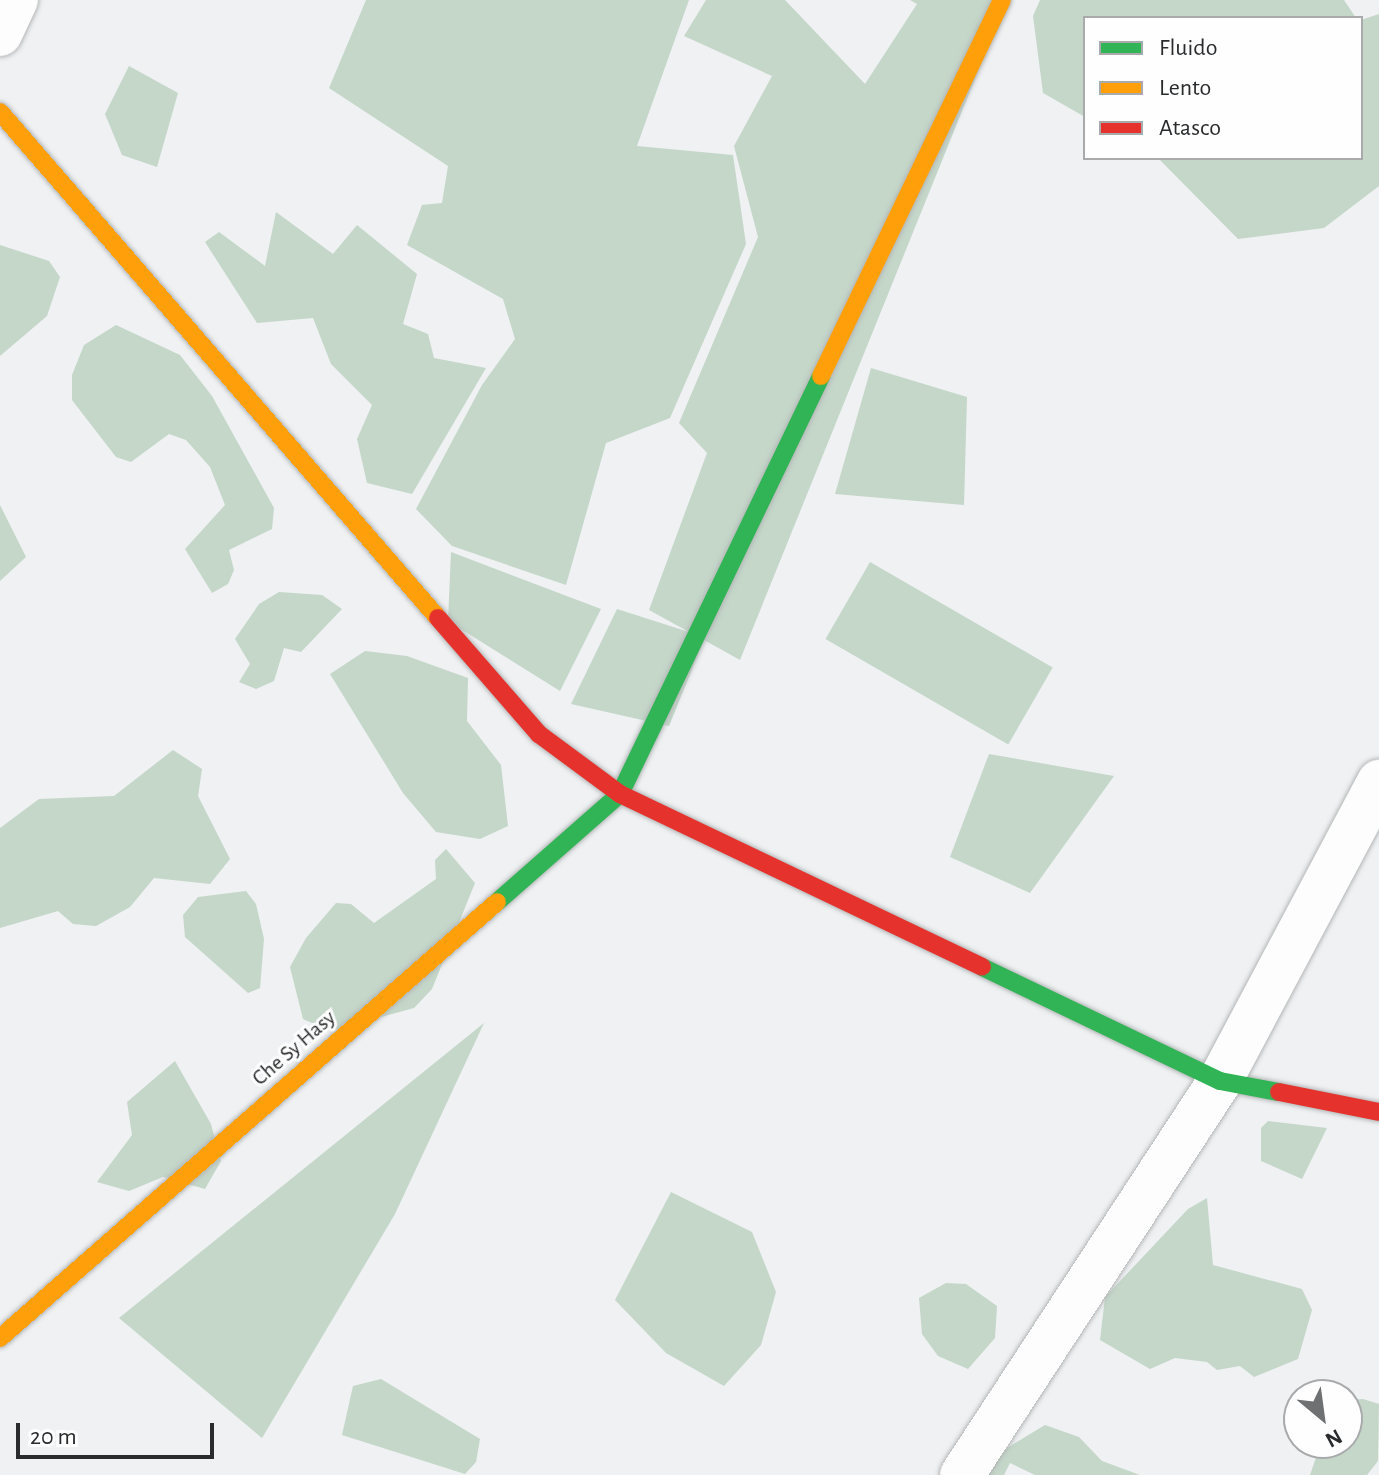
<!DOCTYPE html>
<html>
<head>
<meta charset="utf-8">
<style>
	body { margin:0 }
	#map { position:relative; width:1379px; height:1475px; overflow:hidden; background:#eff1f3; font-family:"Alegreya Sans",sans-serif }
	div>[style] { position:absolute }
	.forest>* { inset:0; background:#c4d7c9; transform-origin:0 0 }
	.roads { filter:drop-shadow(0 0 2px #b4b6b6) drop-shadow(0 0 2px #b4b6b6) }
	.street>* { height:44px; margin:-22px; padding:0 22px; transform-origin:22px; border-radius:22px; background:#fdfdfd }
	.fast>* { height:18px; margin:-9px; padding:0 9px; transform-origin:9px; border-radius:9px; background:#30b455 }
	.slow>* { height:18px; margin:-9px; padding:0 9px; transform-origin:9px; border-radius:9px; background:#ff9f0a }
	.jam>* { height:18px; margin:-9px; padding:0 9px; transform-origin:9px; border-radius:9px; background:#e5322d }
	span { translate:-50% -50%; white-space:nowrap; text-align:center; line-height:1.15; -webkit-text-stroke:6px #fefeff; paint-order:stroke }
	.street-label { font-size:22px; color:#2a2b2c }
	.legend { position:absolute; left:1083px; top:16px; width:280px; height:144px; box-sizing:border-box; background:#fefeff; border:2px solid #a9aaab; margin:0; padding:10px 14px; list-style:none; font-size:24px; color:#2a2b2c }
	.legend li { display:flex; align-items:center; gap:16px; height:40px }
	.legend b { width:40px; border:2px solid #a9aaab }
	.north { position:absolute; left:1283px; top:1379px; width:80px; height:80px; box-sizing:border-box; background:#fefeff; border:2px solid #a9aaab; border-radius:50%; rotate:151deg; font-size:22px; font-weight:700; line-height:32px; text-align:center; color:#2a2b2c }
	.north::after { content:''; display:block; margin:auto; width:28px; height:36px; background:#6f7072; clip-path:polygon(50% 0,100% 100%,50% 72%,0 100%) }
	.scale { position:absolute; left:16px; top:1423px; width:198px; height:36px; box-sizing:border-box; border:4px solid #2a2b2c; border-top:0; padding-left:10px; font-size:24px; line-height:28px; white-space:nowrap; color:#2a2b2c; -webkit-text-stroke:6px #fefeff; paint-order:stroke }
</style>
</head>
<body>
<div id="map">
	<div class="forest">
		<i style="clip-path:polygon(366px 0,689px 0,637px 146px,733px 155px,746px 244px,670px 418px,606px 443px,566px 585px,452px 546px,416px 509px,482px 385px,515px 339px,503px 299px,407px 245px,422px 205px,442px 203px,448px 166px,329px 88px)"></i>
		<i style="clip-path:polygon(706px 0,785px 0,865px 84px,917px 4px,910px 0,1007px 0,740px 660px,704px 640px,669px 726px,571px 704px,617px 609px,689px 632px,649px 610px,707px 453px,679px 423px,758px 237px,734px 146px,772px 76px,684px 36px)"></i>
		<i style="clip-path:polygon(1040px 0,1344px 0,1356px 18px,1085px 18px,1085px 117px,1043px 93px,1033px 16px)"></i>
		<i style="clip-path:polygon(1379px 14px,1379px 186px,1324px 228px,1238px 239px,1158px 158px,1361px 158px,1361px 20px)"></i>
		<i style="clip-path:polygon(129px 66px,178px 93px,157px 167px,122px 155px,105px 114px)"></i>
		<i style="clip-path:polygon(276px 212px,333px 254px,357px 225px,417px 274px,403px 324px,428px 334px,434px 358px,486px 368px,412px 494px,367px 483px,357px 439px,372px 405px,331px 364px,313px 318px,257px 323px,205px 242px,219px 232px,265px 266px)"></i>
		<i style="clip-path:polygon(0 245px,49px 261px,60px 277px,47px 316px,0 356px)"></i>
		<i style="clip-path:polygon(116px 325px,180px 355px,212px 396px,274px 508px,272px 529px,229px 550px,234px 570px,228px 584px,212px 593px,185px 549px,225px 505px,210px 467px,186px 440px,169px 434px,131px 462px,116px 457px,72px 400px,72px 375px,84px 345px)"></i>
		<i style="clip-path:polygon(871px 368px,967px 397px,964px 505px,835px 494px)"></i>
		<i style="clip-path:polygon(0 505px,26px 557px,0 581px)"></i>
		<i style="clip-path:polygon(451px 552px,601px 609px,560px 691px,448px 621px)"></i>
		<i style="left:870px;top:562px;width:211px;height:89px;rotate:30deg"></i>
		<i style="clip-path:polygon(279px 592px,322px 595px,342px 609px,301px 652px,284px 648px,274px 681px,256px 689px,239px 682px,250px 664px,235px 639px,259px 604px)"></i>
		<i style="clip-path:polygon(365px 651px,407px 656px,468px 678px,467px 721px,501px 765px,508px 826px,480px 839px,436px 832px,403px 793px,330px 674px)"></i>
		<i style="clip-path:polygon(173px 750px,202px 769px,198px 796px,230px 859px,210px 884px,154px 878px,130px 907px,96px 926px,73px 924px,58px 911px,0 928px,0 828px,39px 799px,114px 796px)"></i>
		<i style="clip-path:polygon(989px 754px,1114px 776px,1030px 893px,950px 857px)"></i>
		<i style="clip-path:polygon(446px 849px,475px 883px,432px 989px,414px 1008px,330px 1031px,303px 1019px,290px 967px,306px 938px,336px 903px,351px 904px,374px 923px,436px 879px,435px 860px)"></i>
		<i style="clip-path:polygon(246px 891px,256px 904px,264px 939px,260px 988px,248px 993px,185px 937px,183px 915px,198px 897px)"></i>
		<i style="clip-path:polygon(484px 1023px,395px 1214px,262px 1438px,119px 1318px)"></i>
		<i style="clip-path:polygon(175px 1061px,211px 1124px,221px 1161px,205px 1189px,163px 1177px,129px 1191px,97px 1182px,132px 1135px,127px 1102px)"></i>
		<i style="clip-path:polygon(1268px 1121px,1327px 1128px,1302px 1179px,1261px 1161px,1261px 1128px)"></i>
		<i style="clip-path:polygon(671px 1192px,752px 1232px,776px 1292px,761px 1345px,724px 1386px,666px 1353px,615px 1300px)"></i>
		<i style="clip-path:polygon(1207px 1198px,1213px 1265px,1302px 1289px,1312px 1310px,1298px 1359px,1254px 1377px,1240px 1366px,1217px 1370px,1207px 1362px,1175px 1358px,1150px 1369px,1100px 1340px,1105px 1297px,1188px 1209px)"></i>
		<i style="clip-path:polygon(946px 1283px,966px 1284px,997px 1306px,995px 1338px,968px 1369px,938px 1356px,922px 1334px,919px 1298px)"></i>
		<i style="clip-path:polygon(381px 1379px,480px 1439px,476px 1462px,465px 1474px,342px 1435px,353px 1386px)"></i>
		<i style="clip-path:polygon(1363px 1399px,1379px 1404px,1378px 1461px,1367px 1475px,1310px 1475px,1321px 1443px,1347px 1443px,1347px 1400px)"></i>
		<i style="clip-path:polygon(1045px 1425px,1079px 1437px,1102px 1461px,1140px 1475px,1035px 1475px,1010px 1463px,1004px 1475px,981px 1475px,992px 1457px)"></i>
	</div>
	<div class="roads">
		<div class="street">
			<i style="left:0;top:34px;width:38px;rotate:-65deg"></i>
			<i style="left:962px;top:1475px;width:471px;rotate:-56.8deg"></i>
			<i style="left:1220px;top:1081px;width:339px;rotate:-62deg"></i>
		</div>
		<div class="fast">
			<i style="left:497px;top:902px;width:164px;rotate:-41.3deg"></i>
			<i style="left:620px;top:794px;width:464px;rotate:-64.3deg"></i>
			<i style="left:982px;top:967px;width:264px;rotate:25.6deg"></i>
			<i style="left:1220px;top:1081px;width:60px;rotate:10.6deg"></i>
		</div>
		<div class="slow">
			<i style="left:0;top:112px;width:669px;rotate:49.12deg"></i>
			<i style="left:821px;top:376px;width:417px;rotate:-64.3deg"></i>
			<i style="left:0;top:1338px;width:661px;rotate:-41.26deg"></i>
		</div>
		<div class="jam">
			<i style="left:438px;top:618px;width:154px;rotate:49deg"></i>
			<i style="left:539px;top:734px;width:101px;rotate:36.5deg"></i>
			<i style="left:620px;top:794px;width:401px;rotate:25.5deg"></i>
			<i style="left:1279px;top:1092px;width:102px;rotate:11.3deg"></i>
		</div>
	</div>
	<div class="street-label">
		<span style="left:294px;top:1048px;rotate:-41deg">Che Sy Hasy</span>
	</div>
	<ul class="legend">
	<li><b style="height:10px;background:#30b455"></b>Fluido</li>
	<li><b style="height:10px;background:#ff9f0a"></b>Lento</li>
	<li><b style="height:10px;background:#e5322d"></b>Atasco</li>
	</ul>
	<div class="north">N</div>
	<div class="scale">20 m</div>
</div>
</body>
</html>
